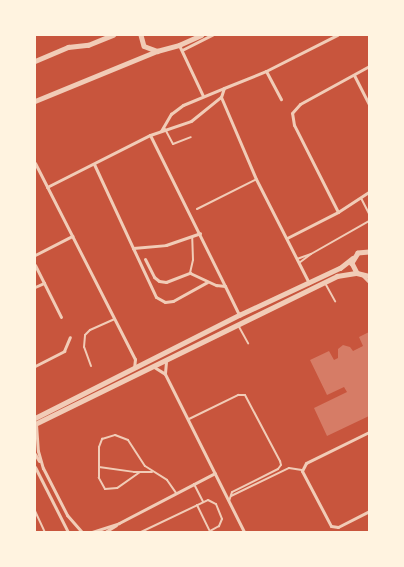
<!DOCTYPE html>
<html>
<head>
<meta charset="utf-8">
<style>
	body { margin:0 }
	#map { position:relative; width:404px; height:567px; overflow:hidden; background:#c8553d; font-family:"PT Serif",serif }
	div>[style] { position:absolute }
	.building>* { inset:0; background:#d67c66 }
	.service>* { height:2px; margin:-1px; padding:0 1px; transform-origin:1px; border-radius:1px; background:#f1ccb7 }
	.minor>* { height:3px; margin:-1.5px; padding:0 1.5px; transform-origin:1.5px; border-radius:1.5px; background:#f1ccb7 }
	.tertiary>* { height:4.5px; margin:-2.25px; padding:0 2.25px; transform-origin:2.25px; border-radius:2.25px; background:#f1ccb7 }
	span { translate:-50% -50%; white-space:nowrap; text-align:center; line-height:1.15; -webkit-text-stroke:5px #fff3e0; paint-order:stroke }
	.frame { position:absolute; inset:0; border:36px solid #fff3e0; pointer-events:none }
</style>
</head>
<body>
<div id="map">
	<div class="building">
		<i style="clip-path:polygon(369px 332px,369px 416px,327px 436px,314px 408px,347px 392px,344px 387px,327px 395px,310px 360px,329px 351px,334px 360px,338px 358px,338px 349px,343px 345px,350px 347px,353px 351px,363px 346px,359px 337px)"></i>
	</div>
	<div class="service">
		<i style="left:165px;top:129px;width:17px;rotate:62deg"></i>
		<i style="left:173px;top:144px;width:19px;rotate:-21deg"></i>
		<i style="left:361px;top:198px;width:18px;rotate:63deg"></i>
		<i style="left:197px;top:209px;width:65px;rotate:-26.6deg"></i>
		<i style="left:297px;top:259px;width:15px;rotate:-20deg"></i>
		<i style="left:311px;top:254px;width:67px;rotate:-29.6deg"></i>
		<i style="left:299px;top:263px;width:15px;rotate:-37deg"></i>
		<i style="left:190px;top:273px;width:13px;rotate:-77deg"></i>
		<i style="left:193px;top:260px;width:23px;rotate:-92deg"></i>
		<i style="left:325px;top:283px;width:21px;rotate:61deg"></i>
		<i style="left:238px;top:325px;width:21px;rotate:61deg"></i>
		<i style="left:91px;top:366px;width:20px;rotate:-110deg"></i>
		<i style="left:84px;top:347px;width:12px;rotate:-85deg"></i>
		<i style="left:85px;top:335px;width:7px;rotate:-45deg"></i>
		<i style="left:90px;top:330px;width:27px;rotate:-24deg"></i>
		<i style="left:189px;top:419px;width:55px;rotate:-26.1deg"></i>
		<i style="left:238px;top:395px;width:7px"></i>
		<i style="left:245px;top:395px;width:75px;rotate:62.1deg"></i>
		<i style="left:280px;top:461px;width:4px;rotate:76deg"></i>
		<i style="left:281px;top:465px;width:5px;rotate:127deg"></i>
		<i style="left:278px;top:469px;width:51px;rotate:153.4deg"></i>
		<i style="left:232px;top:492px;width:9px;rotate:108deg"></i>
		<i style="left:99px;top:467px;width:35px;rotate:8deg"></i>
		<i style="left:134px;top:472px;width:18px"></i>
		<i style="left:140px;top:472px;width:28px;rotate:145deg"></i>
		<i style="left:117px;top:488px;width:12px;rotate:175deg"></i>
		<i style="left:105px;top:489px;width:13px;rotate:-119deg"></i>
		<i style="left:99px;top:478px;width:31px;rotate:-90deg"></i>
		<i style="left:99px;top:447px;width:9px;rotate:-69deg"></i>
		<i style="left:102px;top:439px;width:14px;rotate:-17deg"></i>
		<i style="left:115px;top:435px;width:14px;rotate:21deg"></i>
		<i style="left:128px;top:440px;width:31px;rotate:57deg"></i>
		<i style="left:145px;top:466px;width:26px;rotate:32deg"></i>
		<i style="left:167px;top:480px;width:16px;rotate:55deg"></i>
		<i style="left:194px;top:484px;width:20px;rotate:63deg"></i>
		<i style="left:231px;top:496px;width:64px;rotate:-25.8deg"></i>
		<i style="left:289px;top:468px;width:13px;rotate:9deg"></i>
		<i style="left:197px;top:505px;width:28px;rotate:64deg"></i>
		<i style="left:35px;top:511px;width:23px;rotate:65deg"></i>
		<i style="left:141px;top:532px;width:74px;rotate:-25.5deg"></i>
		<i style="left:208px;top:500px;width:9px;rotate:27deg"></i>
		<i style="left:216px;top:504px;width:16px;rotate:68deg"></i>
		<i style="left:222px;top:519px;width:8px;rotate:113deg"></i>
		<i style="left:219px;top:526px;width:10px;rotate:151deg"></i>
	</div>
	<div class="minor">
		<i style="left:179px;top:45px;width:56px;rotate:64.8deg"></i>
		<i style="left:182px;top:50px;width:34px;rotate:-27deg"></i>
		<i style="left:266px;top:71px;width:32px;rotate:62deg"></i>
		<i style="left:354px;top:75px;width:33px;rotate:63deg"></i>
		<i style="left:221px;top:97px;width:89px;rotate:66.9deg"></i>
		<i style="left:256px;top:179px;width:117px;rotate:63deg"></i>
		<i style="left:161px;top:131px;width:20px;rotate:-60deg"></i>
		<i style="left:171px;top:114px;width:15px;rotate:-37deg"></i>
		<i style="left:183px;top:105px;width:44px;rotate:-22.5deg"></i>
		<i style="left:150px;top:135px;width:169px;rotate:63.6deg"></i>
		<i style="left:35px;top:163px;width:220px;rotate:63deg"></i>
		<i style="left:135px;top:359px;width:9px;rotate:96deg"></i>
		<i style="left:94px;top:164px;width:93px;rotate:65.1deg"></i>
		<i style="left:133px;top:248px;width:33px;rotate:-5deg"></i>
		<i style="left:166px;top:245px;width:36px;rotate:-19deg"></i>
		<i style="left:47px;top:187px;width:115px;rotate:-26.8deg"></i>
		<i style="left:150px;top:135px;width:43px;rotate:-18.9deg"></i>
		<i style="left:191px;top:121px;width:38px;rotate:-39deg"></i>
		<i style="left:221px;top:97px;width:9px;rotate:-72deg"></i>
		<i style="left:224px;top:88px;width:45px;rotate:-22deg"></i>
		<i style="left:266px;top:71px;width:80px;rotate:-26.9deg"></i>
		<i style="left:338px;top:212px;width:97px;rotate:-116.8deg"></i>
		<i style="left:294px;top:125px;width:12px;rotate:-99deg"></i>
		<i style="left:292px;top:113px;width:12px;rotate:-48deg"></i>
		<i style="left:300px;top:104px;width:79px;rotate:-28.8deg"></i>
		<i style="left:287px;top:238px;width:57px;rotate:-27deg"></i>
		<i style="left:338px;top:212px;width:37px;rotate:-33deg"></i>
		<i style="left:133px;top:248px;width:54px;rotate:64.9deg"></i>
		<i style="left:156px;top:297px;width:10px;rotate:29deg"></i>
		<i style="left:165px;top:302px;width:8px;rotate:-7deg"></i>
		<i style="left:173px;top:301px;width:39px;rotate:-29deg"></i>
		<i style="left:35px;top:255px;width:42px;rotate:-27.2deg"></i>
		<i style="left:145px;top:259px;width:20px;rotate:63deg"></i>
		<i style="left:154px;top:277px;width:6px;rotate:39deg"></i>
		<i style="left:159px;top:281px;width:7px;rotate:8deg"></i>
		<i style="left:166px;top:282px;width:26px;rotate:-21deg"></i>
		<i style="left:190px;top:273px;width:29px;rotate:25deg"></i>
		<i style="left:216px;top:285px;width:9px;rotate:6deg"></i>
		<i style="left:225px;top:286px;width:32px;rotate:64deg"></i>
		<i style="left:35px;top:265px;width:58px;rotate:63.4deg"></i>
		<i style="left:363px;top:276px;width:8px;rotate:45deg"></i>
		<i style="left:35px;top:287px;width:10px;rotate:-24deg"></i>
		<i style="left:35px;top:366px;width:33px;rotate:-27deg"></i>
		<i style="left:64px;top:351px;width:15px;rotate:-67deg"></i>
		<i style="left:154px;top:367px;width:13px;rotate:32deg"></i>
		<i style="left:165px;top:374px;width:177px;rotate:63.4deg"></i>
		<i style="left:165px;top:373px;width:11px;rotate:-85deg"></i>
		<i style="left:36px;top:424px;width:27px;rotate:86deg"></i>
		<i style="left:38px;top:451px;width:18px;rotate:74deg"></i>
		<i style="left:43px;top:468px;width:53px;rotate:62.9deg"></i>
		<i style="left:67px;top:515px;width:23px;rotate:49deg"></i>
		<i style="left:369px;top:432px;width:70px;rotate:153.8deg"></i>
		<i style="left:306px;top:463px;width:9px;rotate:117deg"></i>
		<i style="left:302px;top:471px;width:62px;rotate:62.2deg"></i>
		<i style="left:331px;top:526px;width:7px;rotate:8deg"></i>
		<i style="left:338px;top:527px;width:35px;rotate:-27deg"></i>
		<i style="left:35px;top:454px;width:8px;rotate:60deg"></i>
		<i style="left:35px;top:467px;width:73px;rotate:63.1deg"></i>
		<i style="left:92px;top:532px;width:28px;rotate:-18deg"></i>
		<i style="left:119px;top:523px;width:108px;rotate:-27.5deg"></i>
		<i style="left:105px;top:532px;width:13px;rotate:-32deg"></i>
	</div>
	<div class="tertiary">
		<i style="left:141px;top:35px;width:11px;rotate:75deg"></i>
		<i style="left:144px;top:46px;width:14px;rotate:21deg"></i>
		<i style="left:157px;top:51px;width:23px;rotate:-15deg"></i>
		<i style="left:179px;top:45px;width:24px;rotate:-24deg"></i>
		<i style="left:35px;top:61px;width:36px;rotate:-23deg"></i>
		<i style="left:68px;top:47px;width:20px;rotate:-6deg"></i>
		<i style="left:88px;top:45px;width:27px;rotate:-22deg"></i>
		<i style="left:35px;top:101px;width:132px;rotate:-22.3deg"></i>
		<i style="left:369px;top:252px;width:11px;rotate:175deg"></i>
		<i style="left:358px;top:253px;width:12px;rotate:121deg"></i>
		<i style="left:352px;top:263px;width:11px;rotate:63deg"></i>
		<i style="left:357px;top:273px;width:12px;rotate:14deg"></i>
		<i style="left:35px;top:418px;width:229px;rotate:-26.8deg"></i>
		<i style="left:239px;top:315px;width:111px;rotate:-25deg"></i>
		<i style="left:340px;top:268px;width:16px;rotate:-38deg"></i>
		<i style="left:35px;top:424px;width:336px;rotate:-26.1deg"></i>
		<i style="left:337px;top:276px;width:20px;rotate:-9deg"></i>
	</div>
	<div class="frame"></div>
</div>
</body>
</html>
